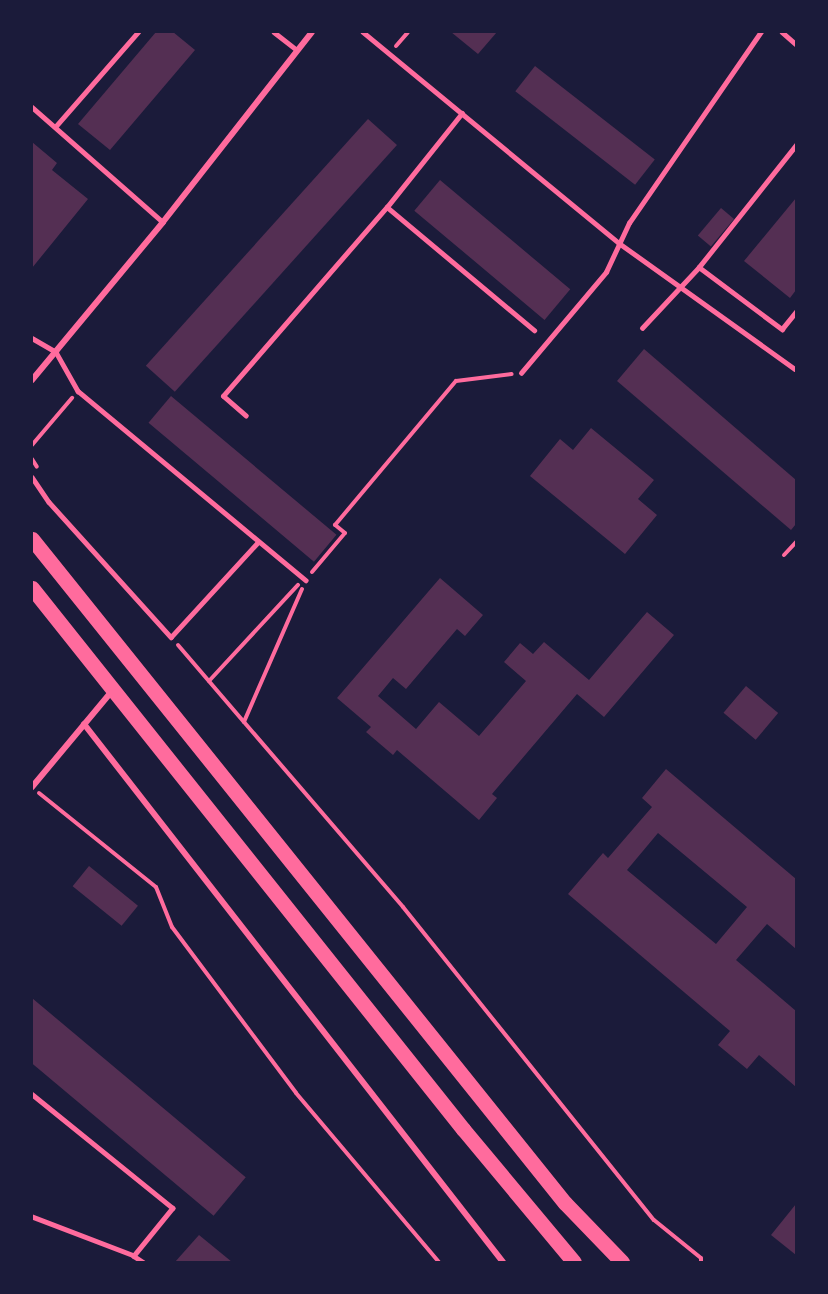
<!DOCTYPE html>
<html>
<head>
<meta charset="utf-8">
<style>
	body { margin:0 }
	#map { position:relative; width:828px; height:1294px; overflow:hidden; background:#1b1b3a; font-family:Helvetica,sans-serif }
	div>[style] { position:absolute }
	.building>* { inset:0; background:#542f53; transform-origin:0 0 }
	.path>* { height:4px; margin:-2px; padding:0 2px; transform-origin:2px; border-radius:2px; background:#ff6b9d }
	.service>* { height:4.5px; margin:-2.25px; padding:0 2.25px; transform-origin:2.25px; border-radius:2.25px; background:#ff6b9d }
	.minor>* { height:6px; margin:-3px; padding:0 3px; transform-origin:3px; border-radius:3px; background:#ff6b9d }
	.primary>* { height:15px; margin:-7.5px; padding:0 7.5px; transform-origin:7.5px; border-radius:7.5px; background:#ff6b9d }
	span { translate:-50% -50%; white-space:nowrap; text-align:center; line-height:1.15; -webkit-text-stroke:6px #1b1b3a; paint-order:stroke }
	.frame { position:absolute; inset:0; border:33px solid #1b1b3a; pointer-events:none }
</style>
</head>
<body>
<div id="map">
	<div class="building">
		<i style="clip-path:polygon(156px 32px,173px 32px,195px 50px,110px 150px,78px 124px)"></i>
		<i style="clip-path:polygon(451px 32px,497px 32px,478px 54px)"></i>
		<i style="left:535px;top:66px;width:152px;height:32px;rotate:38deg"></i>
		<i style="left:368px;top:119px;width:39px;height:332px;rotate:42deg"></i>
		<i style="clip-path:polygon(32px 142px,57px 163px,52px 170px,88px 199px,32px 268px)"></i>
		<i style="left:440px;top:180px;width:170px;height:40px;rotate:40deg"></i>
		<i style="clip-path:polygon(796px 198px,796px 290px,790px 298px,744px 261px)"></i>
		<i style="left:721px;top:208px;width:17px;height:36px;rotate:40deg"></i>
		<i style="clip-path:polygon(644px 349px,796px 480px,796px 524px,791px 530px,617px 381px)"></i>
		<i style="left:171px;top:396px;width:216px;height:35px;rotate:40deg"></i>
		<i style="clip-path:polygon(591px 428px,654px 480px,638px 499px,657px 515px,625px 554px,530px 476px,560px 439px,573px 450px)"></i>
		<i style="clip-path:polygon(440px 578px,483px 615px,465px 636px,457px 629px,406px 689px,393px 678px,378px 696px,416px 729px,439px 702px,479px 736px,526px 681px,504px 662px,520px 643px,533px 654px,544px 642px,589px 680px,647px 612px,674px 635px,604px 717px,577px 694px,492px 794px,497px 798px,479px 820px,397px 750px,393px 755px,366px 732px,371px 727px,337px 698px)"></i>
		<i style="left:746px;top:686px;width:42px;height:35px;rotate:40deg"></i>
		<i style="clip-path:polygon(evenodd,666px 769px,796px 879px,796px 949px,767px 924px,736px 960px,796px 1011px,796px 1087px,759px 1055px,747px 1069px,718px 1045px,730px 1031px,568px 894px,603px 853px,608px 858px,652px 807px,642px 798px,666px 769px,658px 833px,747px 907px,716px 944px,627px 870px,658px 833px)"></i>
		<i style="left:89px;top:866px;width:63px;height:26px;rotate:39deg"></i>
		<i style="left:32px;top:998px;width:279px;height:50px;rotate:40deg"></i>
		<i style="clip-path:polygon(796px 1204px,796px 1255px,771px 1235px)"></i>
		<i style="clip-path:polygon(199px 1235px,232px 1262px,175px 1262px)"></i>
	</div>
	<div class="path">
		<i style="left:396px;top:46px;width:18px;rotate:-49deg"></i>
		<i style="left:32px;top:445px;width:62px;rotate:-49.6deg"></i>
		<i style="left:32px;top:459px;width:9px;rotate:58deg"></i>
		<i style="left:784px;top:555px;width:18px;rotate:-47deg"></i>
		<i style="left:312px;top:572px;width:51px;rotate:-49.8deg"></i>
		<i style="left:345px;top:533px;width:13px;rotate:-141deg"></i>
		<i style="left:335px;top:525px;width:188px;rotate:-50deg"></i>
		<i style="left:456px;top:381px;width:56px;rotate:-7.1deg"></i>
		<i style="left:302px;top:589px;width:145px;rotate:113.6deg"></i>
		<i style="left:244px;top:722px;width:244px;rotate:49.3deg"></i>
		<i style="left:403px;top:907px;width:401px;rotate:51.3deg"></i>
		<i style="left:654px;top:1220px;width:60px;rotate:39deg"></i>
		<i style="left:701px;top:1258px;width:4px;rotate:90deg"></i>
		<i style="left:178px;top:645px;width:101px;rotate:49.4deg"></i>
		<i style="left:209px;top:681px;width:131px;rotate:-47.2deg"></i>
		<i style="left:39px;top:793px;width:150px;rotate:38.8deg"></i>
		<i style="left:156px;top:887px;width:43px;rotate:68.2deg"></i>
		<i style="left:172px;top:927px;width:207px;rotate:53.2deg"></i>
		<i style="left:296px;top:1093px;width:221px;rotate:49.8deg"></i>
	</div>
	<div class="service">
		<i style="left:274px;top:32px;width:29px;rotate:38deg"></i>
		<i style="left:363px;top:32px;width:332px;rotate:39.5deg"></i>
		<i style="left:619px;top:243px;width:216px;rotate:35.6deg"></i>
		<i style="left:782px;top:32px;width:18px;rotate:41deg"></i>
		<i style="left:32px;top:107px;width:174px;rotate:41.3deg"></i>
		<i style="left:56px;top:126px;width:125px;rotate:-48.9deg"></i>
		<i style="left:387px;top:207px;width:192px;rotate:39.9deg"></i>
		<i style="left:699px;top:267px;width:104px;rotate:36.8deg"></i>
		<i style="left:782px;top:329px;width:22px;rotate:-51deg"></i>
		<i style="left:642px;top:328px;width:83px;rotate:-46.9deg"></i>
		<i style="left:699px;top:267px;width:156px;rotate:-51.5deg"></i>
		<i style="left:32px;top:338px;width:28px;rotate:30deg"></i>
		<i style="left:56px;top:352px;width:45px;rotate:60.6deg"></i>
		<i style="left:78px;top:391px;width:296px;rotate:39.7deg"></i>
		<i style="left:521px;top:373px;width:132px;rotate:-49.9deg"></i>
		<i style="left:606px;top:272px;width:54px;rotate:-64.9deg"></i>
		<i style="left:629px;top:223px;width:232px;rotate:-55.4deg"></i>
		<i style="left:246px;top:416px;width:30px;rotate:-139deg"></i>
		<i style="left:223px;top:396px;width:250px;rotate:-49.1deg"></i>
		<i style="left:387px;top:207px;width:120px;rotate:-51.4deg"></i>
		<i style="left:32px;top:477px;width:30px;rotate:56deg"></i>
		<i style="left:49px;top:502px;width:182px;rotate:47.9deg"></i>
		<i style="left:171px;top:637px;width:129px;rotate:-47.5deg"></i>
		<i style="left:32px;top:1094px;width:181px;rotate:39deg"></i>
		<i style="left:173px;top:1208px;width:62px;rotate:129.1deg"></i>
		<i style="left:134px;top:1256px;width:109px;rotate:-159.1deg"></i>
		<i style="left:134px;top:1256px;width:11px;rotate:34deg"></i>
	</div>
	<div class="minor">
		<i style="left:32px;top:380px;width:205px;rotate:-50.3deg"></i>
		<i style="left:163px;top:222px;width:241px;rotate:-51.9deg"></i>
		<i style="left:84px;top:724px;width:682px;rotate:52.09deg"></i>
		<i style="left:32px;top:787px;width:125px;rotate:-50.2deg"></i>
	</div>
	<div class="primary">
		<i style="left:32px;top:539px;width:851px;rotate:51.25deg"></i>
		<i style="left:565px;top:1203px;width:82px;rotate:46deg"></i>
		<i style="left:32px;top:588px;width:692px;rotate:51.46deg"></i>
		<i style="left:463px;top:1129px;width:173px;rotate:50.2deg"></i>
	</div>
	<div class="frame"></div>
</div>
</body>
</html>
